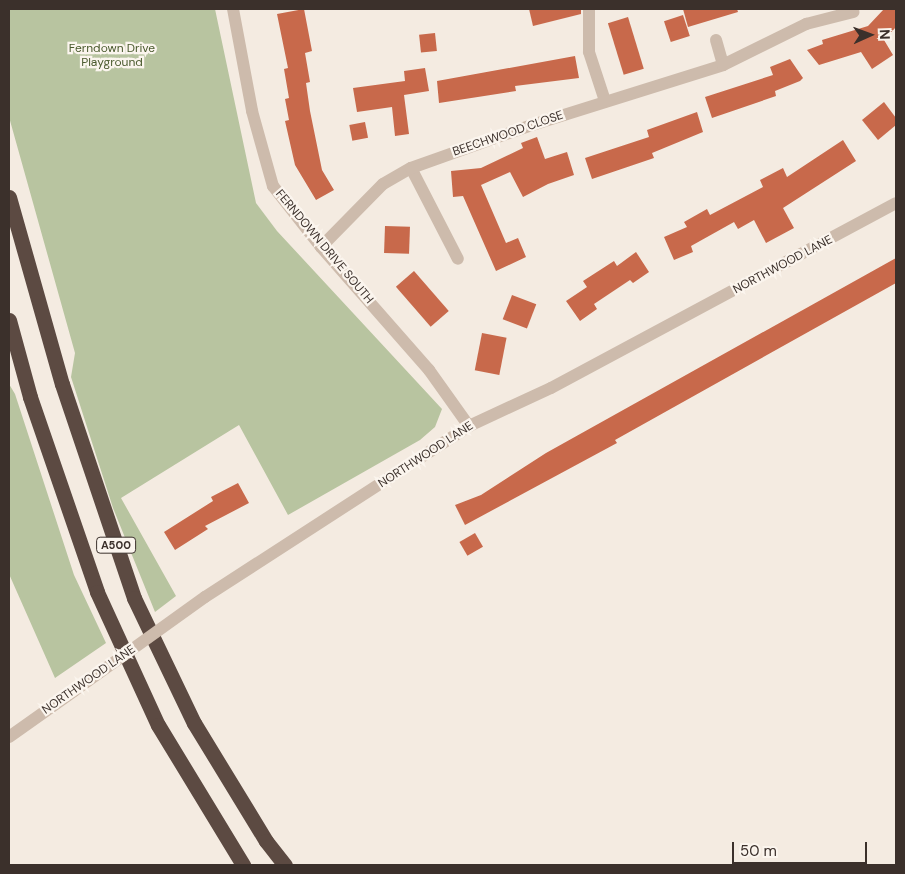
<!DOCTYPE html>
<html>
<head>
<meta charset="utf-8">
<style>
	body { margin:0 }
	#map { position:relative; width:905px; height:874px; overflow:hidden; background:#f4ebe1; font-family:"DM Sans",sans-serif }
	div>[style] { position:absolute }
	.green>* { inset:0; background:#b8c4a0 }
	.building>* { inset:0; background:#c8694b; transform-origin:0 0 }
	.minor>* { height:12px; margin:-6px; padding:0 6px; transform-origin:6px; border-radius:6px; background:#cdbbac }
	.highway>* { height:15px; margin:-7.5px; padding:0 7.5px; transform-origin:7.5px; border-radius:7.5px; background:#5c4a42 }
	.minor-bridge>* { height:12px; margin:-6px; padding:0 6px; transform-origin:6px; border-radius:6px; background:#cdbbac }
	span { translate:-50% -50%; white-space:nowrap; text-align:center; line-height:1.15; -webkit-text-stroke:4.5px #fbf5ee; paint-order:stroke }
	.shield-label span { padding:1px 4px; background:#fbf5ee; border:1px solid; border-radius:4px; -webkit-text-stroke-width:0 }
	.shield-label { font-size:11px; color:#3b302b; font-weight:700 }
	.park-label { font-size:12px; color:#4a5a2e }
	.street-label { font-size:12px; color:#3b302b }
	.frame { position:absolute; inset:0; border:10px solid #3b302b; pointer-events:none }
	.north { position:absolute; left:845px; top:10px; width:50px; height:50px; -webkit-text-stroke:4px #fbf5ee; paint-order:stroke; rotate:88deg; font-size:14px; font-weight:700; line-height:20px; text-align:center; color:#3b302b }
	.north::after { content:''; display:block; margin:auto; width:18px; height:22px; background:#3b302b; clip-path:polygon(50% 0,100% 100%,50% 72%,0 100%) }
	.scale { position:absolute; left:732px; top:842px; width:135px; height:22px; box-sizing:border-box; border:2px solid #3b302b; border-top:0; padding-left:6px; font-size:15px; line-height:18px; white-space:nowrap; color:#3b302b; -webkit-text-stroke:4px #fbf5ee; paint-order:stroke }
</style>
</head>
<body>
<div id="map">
	<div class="green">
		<i style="clip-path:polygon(9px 9px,215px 9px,256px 203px,277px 231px,442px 409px,435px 427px,420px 440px,288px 515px,239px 425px,121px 498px,176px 596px,155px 612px,113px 508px,71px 377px,75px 353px,9px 117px)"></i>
		<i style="clip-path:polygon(9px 384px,15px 394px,74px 575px,106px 643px,55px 678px,9px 574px)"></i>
	</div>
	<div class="building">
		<i style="clip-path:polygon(304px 9px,312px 51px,305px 53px,310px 82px,306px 83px,310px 111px,322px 170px,334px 190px,316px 200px,295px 165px,285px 121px,289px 120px,285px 99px,289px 98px,284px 69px,288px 68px,277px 14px)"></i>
		<i style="clip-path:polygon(529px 9px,581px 9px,581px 14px,533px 26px)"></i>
		<i style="clip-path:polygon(683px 9px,737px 9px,738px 12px,688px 27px)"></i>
		<i style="clip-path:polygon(884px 9px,896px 9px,896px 27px,884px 40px,893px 55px,872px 69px,861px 52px,819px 65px,807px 50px,823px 44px,822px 40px,868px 26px)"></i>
		<i style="left:683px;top:15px;width:22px;height:20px;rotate:72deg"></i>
		<i style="left:628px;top:17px;width:54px;height:21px;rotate:73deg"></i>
		<i style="left:435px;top:33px;width:18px;height:16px;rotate:84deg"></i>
		<i style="clip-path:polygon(575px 56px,579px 78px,515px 86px,516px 91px,439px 103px,437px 81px)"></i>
		<i style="clip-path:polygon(790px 59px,803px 78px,800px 81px,775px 91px,776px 96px,712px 118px,705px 97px,773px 75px,770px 67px)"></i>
		<i style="clip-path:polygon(425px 68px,429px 91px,404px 95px,409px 134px,395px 136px,392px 107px,357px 112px,353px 88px,405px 81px,404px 71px)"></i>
		<i style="clip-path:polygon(884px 102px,896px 118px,896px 125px,878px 140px,862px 120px)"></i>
		<i style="clip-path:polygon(697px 112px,703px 132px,652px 153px,654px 158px,592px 179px,585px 158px,649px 137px,647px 130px)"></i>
		<i style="left:365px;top:122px;width:16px;height:16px;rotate:79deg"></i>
		<i style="clip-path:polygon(537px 137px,545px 159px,567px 152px,574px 175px,548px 184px,523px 197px,510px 172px,481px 185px,506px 243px,518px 238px,526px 257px,496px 271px,463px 196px,453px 197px,451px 171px,481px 168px,523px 148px,521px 143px)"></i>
		<i style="clip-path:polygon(843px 140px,856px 161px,783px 208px,794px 228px,766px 243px,754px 220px,738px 229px,734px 222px,691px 246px,693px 252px,674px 260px,664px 237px,687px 227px,684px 222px,707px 209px,710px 215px,763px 187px,760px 180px,783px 168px,787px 177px)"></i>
		<i style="left:385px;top:226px;width:25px;height:27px;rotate:2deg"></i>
		<i style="clip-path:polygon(636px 252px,649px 272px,633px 283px,630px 280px,594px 304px,597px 309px,580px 321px,566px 301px,587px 287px,583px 281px,614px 261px,617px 266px)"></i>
		<i style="clip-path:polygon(896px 258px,896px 283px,615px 440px,617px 443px,465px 525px,455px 505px,481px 495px,546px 453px)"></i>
		<i style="left:414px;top:271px;width:53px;height:24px;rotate:49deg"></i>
		<i style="left:512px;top:295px;width:26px;height:26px;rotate:21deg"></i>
		<i style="left:482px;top:333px;width:25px;height:38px;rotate:11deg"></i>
		<i style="clip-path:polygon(238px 483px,249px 503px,205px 526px,208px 529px,175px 550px,164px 532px,213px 501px,211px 497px)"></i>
		<i style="left:475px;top:533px;width:16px;height:18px;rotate:60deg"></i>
	</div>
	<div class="minor">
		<i style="left:233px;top:9px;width:104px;rotate:79.4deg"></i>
		<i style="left:252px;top:111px;width:78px;rotate:74.4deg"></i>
		<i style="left:273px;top:186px;width:78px;rotate:51.8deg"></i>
		<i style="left:321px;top:247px;width:164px;rotate:48.7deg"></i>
		<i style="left:429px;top:370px;width:69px;rotate:54.5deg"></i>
		<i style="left:589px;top:9px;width:43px;rotate:90deg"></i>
		<i style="left:589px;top:52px;width:52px;rotate:71.9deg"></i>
		<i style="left:716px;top:40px;width:26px;rotate:74deg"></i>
		<i style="left:411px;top:168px;width:102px;rotate:62.7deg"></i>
		<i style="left:321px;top:247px;width:88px;rotate:-45.5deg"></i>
		<i style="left:383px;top:184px;width:32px;rotate:-30deg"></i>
		<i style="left:411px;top:168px;width:128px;rotate:-19.6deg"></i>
		<i style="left:532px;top:125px;width:200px;rotate:-17.4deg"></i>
		<i style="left:723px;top:65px;width:93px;rotate:-26.3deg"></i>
		<i style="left:806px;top:24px;width:49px;rotate:-14.3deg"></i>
		<i style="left:205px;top:597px;width:315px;rotate:-32.9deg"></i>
		<i style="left:469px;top:426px;width:90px;rotate:-24.9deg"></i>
		<i style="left:551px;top:388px;width:391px;rotate:-28.2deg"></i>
		<i style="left:9px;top:737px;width:80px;rotate:-35.3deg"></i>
	</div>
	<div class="highway">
		<i style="left:9px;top:197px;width:194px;rotate:74.2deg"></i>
		<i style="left:62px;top:384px;width:226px;rotate:71.4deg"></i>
		<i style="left:134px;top:598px;width:139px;rotate:64.4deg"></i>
		<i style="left:194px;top:723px;width:138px;rotate:58.6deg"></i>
		<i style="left:266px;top:841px;width:31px;rotate:52deg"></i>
		<i style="left:9px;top:320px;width:80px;rotate:74.7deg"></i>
		<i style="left:30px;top:397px;width:206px;rotate:71deg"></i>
		<i style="left:97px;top:592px;width:146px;rotate:65.4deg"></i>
		<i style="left:158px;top:725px;width:164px;rotate:58.7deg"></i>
	</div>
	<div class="minor-bridge">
		<i style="left:74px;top:691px;width:161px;rotate:-35.7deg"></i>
	</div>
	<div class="shield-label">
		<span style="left:116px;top:545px">A500</span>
	</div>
	<div class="park-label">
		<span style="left:112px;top:56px">Ferndown Drive<br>Playground</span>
	</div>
	<div class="street-label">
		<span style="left:508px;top:134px;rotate:-19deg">BEECHWOOD CLOSE</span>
		<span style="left:324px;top:247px;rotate:50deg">FERNDOWN DRIVE SOUTH</span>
		<span style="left:783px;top:265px;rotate:-28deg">NORTHWOOD LANE</span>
		<span style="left:426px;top:455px;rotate:-33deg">NORTHWOOD LANE</span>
		<span style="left:89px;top:680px;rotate:-35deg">NORTHWOOD LANE</span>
	</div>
	<div class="frame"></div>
	<div class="north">N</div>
	<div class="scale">50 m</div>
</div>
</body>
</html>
